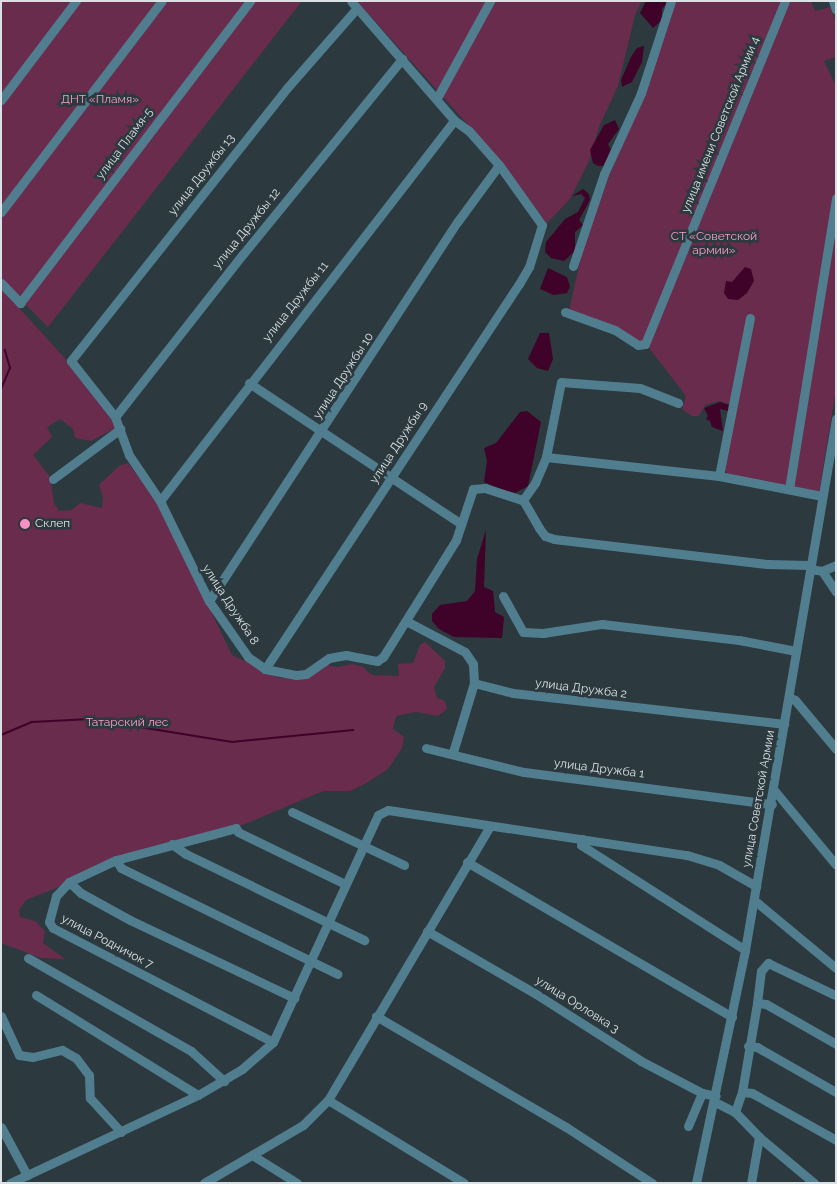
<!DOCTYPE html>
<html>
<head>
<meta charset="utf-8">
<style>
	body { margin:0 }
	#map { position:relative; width:837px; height:1184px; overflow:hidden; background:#2c393e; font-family:Raleway,sans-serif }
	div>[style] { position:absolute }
	.green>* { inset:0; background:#692c4d }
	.water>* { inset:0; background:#3f0228 }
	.stream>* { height:2px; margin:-1px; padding:0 1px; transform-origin:1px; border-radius:1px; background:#3f0228 }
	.minor>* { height:9px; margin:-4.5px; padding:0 4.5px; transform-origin:4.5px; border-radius:4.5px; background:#507e8e }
	.dots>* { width:14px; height:14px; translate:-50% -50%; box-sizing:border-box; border:2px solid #2c393e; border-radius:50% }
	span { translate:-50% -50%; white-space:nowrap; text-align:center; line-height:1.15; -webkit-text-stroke:5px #2c393e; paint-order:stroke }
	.park-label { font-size:12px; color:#fa9ecc }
	.street-label { font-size:12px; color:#d9e1e4 }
	.poi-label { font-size:12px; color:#d9e1e4 }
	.left { translate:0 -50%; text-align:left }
	.frame { position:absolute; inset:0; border:2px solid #d9e1e4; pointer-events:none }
</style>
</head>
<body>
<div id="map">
	<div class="green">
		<i style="clip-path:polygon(1px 1px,302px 1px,48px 327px,1px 280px)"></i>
		<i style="clip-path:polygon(357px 1px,642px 1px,635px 15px,618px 86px,599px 127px,589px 161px,570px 199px,547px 223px,497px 157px)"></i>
		<i style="clip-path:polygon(676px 1px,811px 1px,815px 11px,830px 7px,836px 22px,836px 57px,824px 61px,836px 86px,836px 389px,819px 493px,727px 474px,725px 469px,736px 406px,719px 401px,705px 405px,699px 416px,692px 416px,682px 409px,686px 396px,649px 348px,569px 311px,583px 248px,609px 176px,645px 94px,662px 33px)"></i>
		<i style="clip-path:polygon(1px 288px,91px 387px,116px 428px,91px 441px,75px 438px,73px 429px,60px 419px,47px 427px,52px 437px,33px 455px,50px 477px,54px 503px,59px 511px,72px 510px,80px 503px,102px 508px,103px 497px,99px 485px,119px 466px,128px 463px,158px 503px,232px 655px,279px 678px,307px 676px,326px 665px,338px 667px,353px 664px,363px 667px,372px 675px,399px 676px,398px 664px,413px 663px,420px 645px,425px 642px,445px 661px,445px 668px,434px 687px,437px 698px,444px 700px,447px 707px,444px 712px,437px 716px,416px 712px,396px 716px,393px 729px,404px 737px,402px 748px,388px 769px,365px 784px,350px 791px,323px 791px,243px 825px,228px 826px,216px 840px,174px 841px,26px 900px,19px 910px,20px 917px,35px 921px,45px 931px,43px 943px,65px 959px,41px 958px,1px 943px)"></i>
	</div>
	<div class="water">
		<i style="clip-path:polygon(646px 1px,665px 1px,666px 4px,662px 9px,662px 20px,653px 28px,640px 13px)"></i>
		<i style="clip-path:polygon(644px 46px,642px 62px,632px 82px,622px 87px,621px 80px,631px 57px,637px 48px)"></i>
		<i style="clip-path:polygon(615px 120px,619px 129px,608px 144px,611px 150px,605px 166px,598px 166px,593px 163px,590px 150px,604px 125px)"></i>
		<i style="clip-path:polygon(583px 189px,589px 194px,590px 200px,579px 220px,583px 225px,575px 232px,575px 251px,564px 261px,551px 258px,545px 252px,546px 242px,565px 219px,578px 212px,585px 198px,581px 194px,572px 196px)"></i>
		<i style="clip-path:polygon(745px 267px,751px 269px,754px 281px,747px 293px,738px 300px,728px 299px,724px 293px,726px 281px,732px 282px)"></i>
		<i style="clip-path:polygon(548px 268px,567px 277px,570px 287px,567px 293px,554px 295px,540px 289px)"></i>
		<i style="clip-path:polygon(540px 333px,549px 333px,553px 359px,548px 371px,537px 368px,528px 359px)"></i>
		<i style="clip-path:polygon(720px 402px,729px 405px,728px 411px,720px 409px,723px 431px,712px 427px,710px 421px,706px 419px,708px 416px,704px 408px)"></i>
		<i style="clip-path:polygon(527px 411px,541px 422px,528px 486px,515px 493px,505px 491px,484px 482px,487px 461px,484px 448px,496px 443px,520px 412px)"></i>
		<i style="clip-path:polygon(486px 530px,484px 587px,493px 591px,495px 612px,504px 617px,502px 638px,454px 637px,439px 629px,432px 621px,432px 614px,440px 605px,467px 601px,475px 591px,477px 559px)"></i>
	</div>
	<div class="stream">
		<i style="left:1px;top:389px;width:23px;rotate:-67deg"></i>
		<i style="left:10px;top:368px;width:19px;rotate:-106deg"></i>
		<i style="left:1px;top:735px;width:34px;rotate:-23deg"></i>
		<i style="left:32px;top:722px;width:58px;rotate:-3deg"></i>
		<i style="left:90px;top:719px;width:144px;rotate:9.2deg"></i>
		<i style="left:232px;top:742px;width:122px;rotate:-5.7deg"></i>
	</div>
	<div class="minor">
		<i style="left:833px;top:1px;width:9px;rotate:72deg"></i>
		<i style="left:357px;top:8px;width:106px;rotate:131.2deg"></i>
		<i style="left:287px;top:88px;width:348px;rotate:128.4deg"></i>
		<i style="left:71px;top:361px;width:71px;rotate:51.8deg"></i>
		<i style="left:115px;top:417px;width:40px;rotate:69.8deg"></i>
		<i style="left:129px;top:455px;width:55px;rotate:56deg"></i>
		<i style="left:160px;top:501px;width:111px;rotate:63.9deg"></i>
		<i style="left:209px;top:601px;width:68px;rotate:55.1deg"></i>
		<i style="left:248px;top:657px;width:21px;rotate:35deg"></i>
		<i style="left:265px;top:669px;width:32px;rotate:11deg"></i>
		<i style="left:296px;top:675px;width:10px;rotate:-6deg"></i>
		<i style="left:306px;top:674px;width:28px;rotate:-35deg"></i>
		<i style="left:329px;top:658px;width:17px;rotate:-10deg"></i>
		<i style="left:346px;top:655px;width:32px;rotate:11deg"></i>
		<i style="left:377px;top:661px;width:7px;rotate:-34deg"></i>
		<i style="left:383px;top:657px;width:138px;rotate:-58deg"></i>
		<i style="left:456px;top:540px;width:54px;rotate:-71.6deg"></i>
		<i style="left:473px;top:489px;width:12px;rotate:-5deg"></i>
		<i style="left:485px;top:488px;width:40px;rotate:18deg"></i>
		<i style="left:437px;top:98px;width:111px;rotate:-61.3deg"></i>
		<i style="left:1px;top:100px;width:124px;rotate:-52.9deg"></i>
		<i style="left:1px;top:212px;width:265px;rotate:-52.7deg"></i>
		<i style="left:573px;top:266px;width:97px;rotate:-71.4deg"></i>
		<i style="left:604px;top:174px;width:89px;rotate:-65.4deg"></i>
		<i style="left:641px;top:93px;width:97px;rotate:-71.9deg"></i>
		<i style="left:1px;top:283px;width:28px;rotate:46deg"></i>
		<i style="left:20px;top:303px;width:380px;rotate:-52.7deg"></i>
		<i style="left:565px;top:312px;width:53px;rotate:19.8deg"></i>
		<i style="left:615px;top:330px;width:27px;rotate:33deg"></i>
		<i style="left:638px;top:345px;width:7px;rotate:-8deg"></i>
		<i style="left:645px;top:344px;width:370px;rotate:-67.8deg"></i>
		<i style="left:249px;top:383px;width:255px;rotate:33.6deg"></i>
		<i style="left:115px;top:417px;width:207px;rotate:-51.9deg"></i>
		<i style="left:243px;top:254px;width:252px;rotate:-50.8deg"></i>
		<i style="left:546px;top:457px;width:174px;rotate:6.3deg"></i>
		<i style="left:719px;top:476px;width:105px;rotate:11deg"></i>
		<i style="left:719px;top:476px;width:161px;rotate:-78.9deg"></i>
		<i style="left:53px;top:479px;width:84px;rotate:-36.7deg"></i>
		<i style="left:789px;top:489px;width:295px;rotate:-80.8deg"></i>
		<i style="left:523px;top:500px;width:32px;rotate:60deg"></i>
		<i style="left:539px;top:528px;width:10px;rotate:53deg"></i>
		<i style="left:545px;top:536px;width:9px;rotate:18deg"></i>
		<i style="left:554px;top:539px;width:214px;rotate:6.7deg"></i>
		<i style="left:767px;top:564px;width:43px;rotate:1.3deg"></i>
		<i style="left:523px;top:500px;width:21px;rotate:-55deg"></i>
		<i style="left:535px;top:483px;width:28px;rotate:-67deg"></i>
		<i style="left:546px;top:457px;width:76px;rotate:-78.7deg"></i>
		<i style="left:561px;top:382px;width:79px;rotate:4.3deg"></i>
		<i style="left:640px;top:388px;width:41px;rotate:21.5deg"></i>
		<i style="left:160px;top:501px;width:481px;rotate:-52.3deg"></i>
		<i style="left:810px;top:569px;width:12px;rotate:9deg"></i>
		<i style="left:822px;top:571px;width:25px;rotate:56deg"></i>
		<i style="left:822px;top:571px;width:15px;rotate:-23deg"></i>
		<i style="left:503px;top:596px;width:41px;rotate:60.9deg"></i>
		<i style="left:523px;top:632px;width:20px;rotate:3deg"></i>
		<i style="left:543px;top:633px;width:60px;rotate:-8.7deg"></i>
		<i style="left:602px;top:624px;width:138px;rotate:6.7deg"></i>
		<i style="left:739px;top:640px;width:58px;rotate:10.9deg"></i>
		<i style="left:209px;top:601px;width:454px;rotate:-56.8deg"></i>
		<i style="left:458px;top:221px;width:69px;rotate:-53.8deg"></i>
		<i style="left:408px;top:622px;width:64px;rotate:27.8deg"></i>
		<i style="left:465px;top:652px;width:14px;rotate:56deg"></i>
		<i style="left:473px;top:664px;width:19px;rotate:87deg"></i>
		<i style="left:474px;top:683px;width:40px;rotate:14.4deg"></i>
		<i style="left:513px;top:693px;width:273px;rotate:6.5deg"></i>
		<i style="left:265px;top:669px;width:461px;rotate:-56.6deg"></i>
		<i style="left:519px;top:284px;width:20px;rotate:-60deg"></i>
		<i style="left:529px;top:267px;width:44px;rotate:-72.8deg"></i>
		<i style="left:542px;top:225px;width:74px;rotate:-125.6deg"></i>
		<i style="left:499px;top:165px;width:45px;rotate:-131.4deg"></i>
		<i style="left:469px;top:131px;width:19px;rotate:-144deg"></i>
		<i style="left:454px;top:120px;width:157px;rotate:-130.9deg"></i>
		<i style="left:789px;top:697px;width:7px;rotate:27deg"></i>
		<i style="left:795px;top:700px;width:64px;rotate:50.1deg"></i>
		<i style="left:426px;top:748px;width:101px;rotate:13.8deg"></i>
		<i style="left:524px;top:772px;width:250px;rotate:7.4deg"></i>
		<i style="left:453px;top:752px;width:72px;rotate:-73.1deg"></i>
		<i style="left:774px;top:790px;width:97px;rotate:50.4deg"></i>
		<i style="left:292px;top:812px;width:124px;rotate:25.3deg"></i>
		<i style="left:582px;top:839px;width:6px;rotate:99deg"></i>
		<i style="left:581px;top:845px;width:195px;rotate:32.6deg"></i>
		<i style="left:172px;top:844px;width:17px;rotate:36deg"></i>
		<i style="left:186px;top:854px;width:198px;rotate:25.8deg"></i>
		<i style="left:116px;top:860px;width:9px;rotate:58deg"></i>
		<i style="left:121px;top:868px;width:241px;rotate:26.1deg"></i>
		<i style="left:467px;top:862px;width:307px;rotate:30.3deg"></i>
		<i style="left:69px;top:882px;width:16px;rotate:43deg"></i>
		<i style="left:81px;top:893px;width:56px;rotate:28.9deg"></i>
		<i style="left:130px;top:920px;width:182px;rotate:25.4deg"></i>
		<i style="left:754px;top:900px;width:107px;rotate:39.7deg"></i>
		<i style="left:427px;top:931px;width:126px;rotate:30deg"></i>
		<i style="left:536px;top:994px;width:125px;rotate:32.5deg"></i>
		<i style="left:641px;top:1061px;width:69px;rotate:27.7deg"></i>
		<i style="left:702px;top:1093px;width:14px;rotate:12deg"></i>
		<i style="left:28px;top:958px;width:188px;rotate:29.7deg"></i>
		<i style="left:191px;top:1051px;width:45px;rotate:42.3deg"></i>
		<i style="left:36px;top:995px;width:190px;rotate:31.7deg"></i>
		<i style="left:757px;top:1003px;width:32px;rotate:-83deg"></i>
		<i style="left:761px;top:971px;width:11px;rotate:-49deg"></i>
		<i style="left:768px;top:963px;width:74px;rotate:25.5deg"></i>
		<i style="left:1px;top:1016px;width:43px;rotate:65.2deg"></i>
		<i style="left:19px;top:1055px;width:14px;rotate:8deg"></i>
		<i style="left:33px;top:1057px;width:30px;rotate:-14deg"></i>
		<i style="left:62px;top:1050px;width:16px;rotate:30deg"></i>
		<i style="left:76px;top:1058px;width:21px;rotate:53deg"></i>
		<i style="left:89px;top:1075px;width:23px;rotate:88deg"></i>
		<i style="left:90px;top:1098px;width:46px;rotate:47.6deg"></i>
		<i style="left:376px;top:1016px;width:220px;rotate:30.3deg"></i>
		<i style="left:566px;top:1127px;width:103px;rotate:33.1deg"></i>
		<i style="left:273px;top:1042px;width:248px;rotate:-152.6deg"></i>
		<i style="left:53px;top:928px;width:7px;rotate:-124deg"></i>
		<i style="left:49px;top:922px;width:27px;rotate:-75deg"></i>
		<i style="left:56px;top:896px;width:19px;rotate:-47deg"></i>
		<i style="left:69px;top:882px;width:52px;rotate:-25.1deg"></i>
		<i style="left:116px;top:860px;width:124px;rotate:-14.9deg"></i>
		<i style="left:236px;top:828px;width:4px;rotate:63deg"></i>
		<i style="left:238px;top:832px;width:119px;rotate:25.9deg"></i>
		<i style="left:748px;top:1046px;width:9px;rotate:6deg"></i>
		<i style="left:757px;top:1047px;width:91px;rotate:29.7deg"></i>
		<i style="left:742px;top:1092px;width:10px;rotate:6deg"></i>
		<i style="left:752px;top:1093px;width:96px;rotate:29.2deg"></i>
		<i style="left:328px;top:1100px;width:159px;rotate:31.4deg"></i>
		<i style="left:715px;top:1102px;width:22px;rotate:27deg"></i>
		<i style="left:735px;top:1112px;width:35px;rotate:46deg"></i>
		<i style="left:759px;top:1137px;width:72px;rotate:39.9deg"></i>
		<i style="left:735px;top:1112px;width:21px;rotate:-71deg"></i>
		<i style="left:742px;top:1092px;width:90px;rotate:-80.4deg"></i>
		<i style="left:757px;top:1003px;width:9px;rotate:6deg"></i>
		<i style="left:766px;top:1004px;width:81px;rotate:29.7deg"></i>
		<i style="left:688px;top:1126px;width:36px;rotate:-67deg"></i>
		<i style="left:1px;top:1127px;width:55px;rotate:61.6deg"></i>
		<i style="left:252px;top:1155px;width:53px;rotate:31.9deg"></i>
		<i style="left:10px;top:1183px;width:208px;rotate:-25.1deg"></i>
		<i style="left:198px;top:1095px;width:51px;rotate:-30.6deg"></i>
		<i style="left:242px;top:1069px;width:41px;rotate:-41.1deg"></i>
		<i style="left:273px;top:1042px;width:250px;rotate:-65.2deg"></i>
		<i style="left:378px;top:815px;width:11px;rotate:-27deg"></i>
		<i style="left:388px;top:810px;width:302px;rotate:8.6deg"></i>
		<i style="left:687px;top:855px;width:34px;rotate:17deg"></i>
		<i style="left:719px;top:865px;width:43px;rotate:29.6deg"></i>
		<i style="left:204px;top:1183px;width:115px;rotate:-30.4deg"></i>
		<i style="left:303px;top:1125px;width:35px;rotate:-45deg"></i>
		<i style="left:328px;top:1100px;width:318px;rotate:-59.4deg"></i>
		<i style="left:696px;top:1183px;width:238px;rotate:-78.1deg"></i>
		<i style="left:745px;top:950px;width:539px;rotate:-80.28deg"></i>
		<i style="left:751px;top:1183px;width:47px;rotate:-80.1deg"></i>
	</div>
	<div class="dots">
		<i style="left:25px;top:524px;background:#fa8fc6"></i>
	</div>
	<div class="park-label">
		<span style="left:100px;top:100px">ДНТ «Пламя»</span>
		<span style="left:714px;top:244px">СТ «Советской<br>армии»</span>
		<span style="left:127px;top:723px">Татарский лес</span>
	</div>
	<div class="street-label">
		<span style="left:721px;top:125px;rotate:-68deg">улица имени Советской Армии 4</span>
		<span style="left:125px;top:144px;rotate:-53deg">улица Пламя-5</span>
		<span style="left:202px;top:175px;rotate:-52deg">улица Дружбы 13</span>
		<span style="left:247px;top:229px;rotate:-51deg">улица Дружбы 12</span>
		<span style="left:296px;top:302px;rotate:-52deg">улица Дружбы 11</span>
		<span style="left:344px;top:376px;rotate:-57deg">улица Дружбы 10</span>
		<span style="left:399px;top:443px;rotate:-57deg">улица Дружбы 9</span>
		<span style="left:230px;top:605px;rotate:57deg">улица Дружба 8</span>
		<span style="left:581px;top:689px;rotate:7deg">улица Дружба 2</span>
		<span style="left:599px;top:769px;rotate:7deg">улица Дружба 1</span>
		<span style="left:759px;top:799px;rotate:-80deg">улица Советской Армии</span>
		<span style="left:107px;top:942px;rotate:28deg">улица Родничок 7</span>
		<span style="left:577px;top:1005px;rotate:32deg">улица Орловка 3</span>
	</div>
	<div class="poi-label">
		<span class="left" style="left:35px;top:524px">Склеп</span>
	</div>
	<div class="frame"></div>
</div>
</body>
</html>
